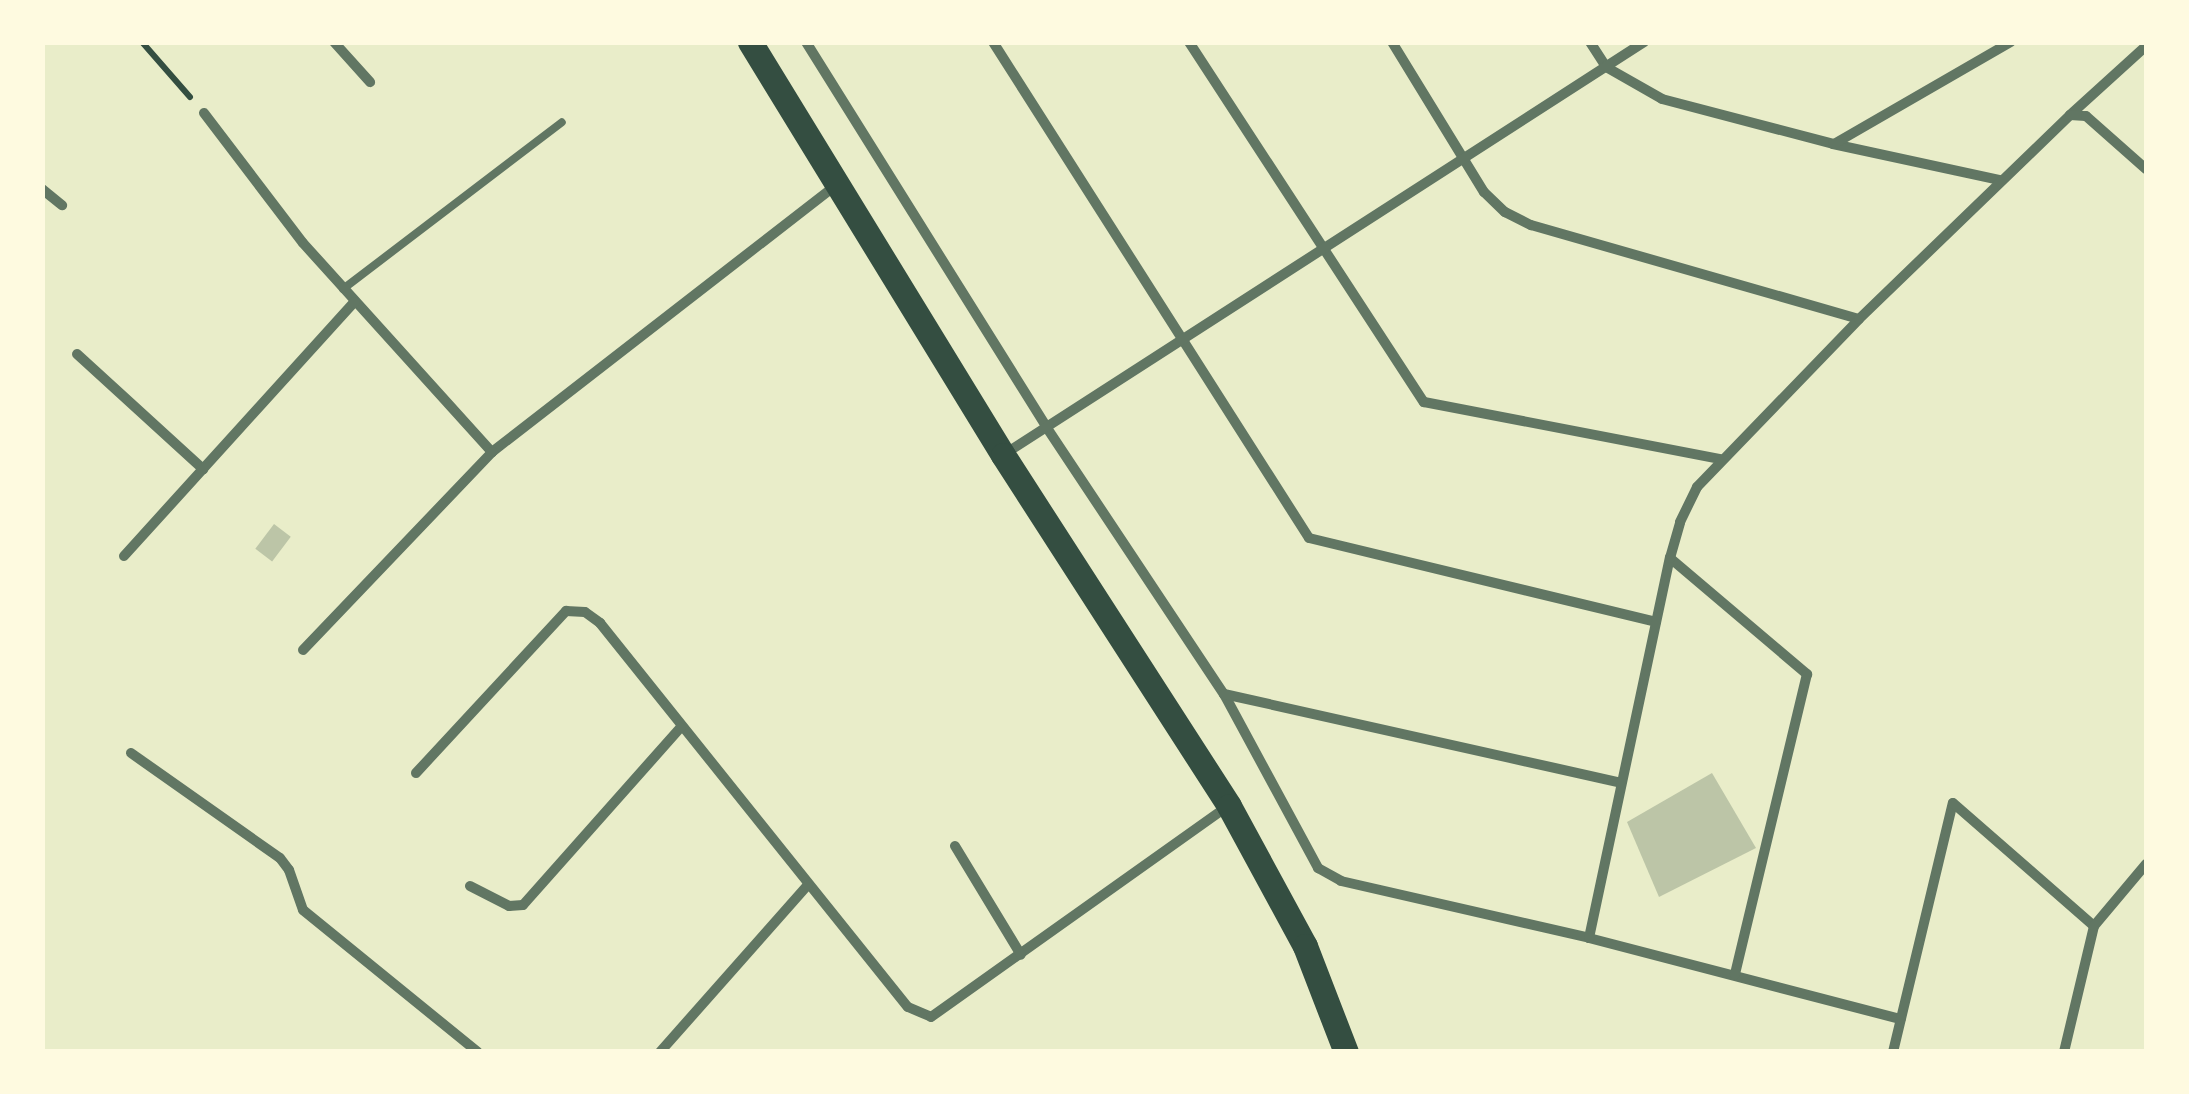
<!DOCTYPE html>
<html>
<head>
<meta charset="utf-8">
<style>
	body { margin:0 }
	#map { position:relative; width:2189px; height:1094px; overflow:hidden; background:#e9edc9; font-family:Overpass,sans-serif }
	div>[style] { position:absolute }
	.building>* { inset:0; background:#bcc5a7; transform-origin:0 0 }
	.path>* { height:6px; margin:-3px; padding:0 3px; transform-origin:3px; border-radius:3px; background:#344e41 }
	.service>* { height:8px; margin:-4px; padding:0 4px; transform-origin:4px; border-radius:4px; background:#617663 }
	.minor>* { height:10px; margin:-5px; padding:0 5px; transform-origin:5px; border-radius:5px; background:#617663 }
	.primary>* { height:25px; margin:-12.5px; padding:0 12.5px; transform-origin:12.5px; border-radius:12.5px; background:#344e41 }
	span { translate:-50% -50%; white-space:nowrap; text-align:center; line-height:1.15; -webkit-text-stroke:8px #fefae0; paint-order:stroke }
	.frame { position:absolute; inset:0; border:45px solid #fefae0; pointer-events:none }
</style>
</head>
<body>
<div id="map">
	<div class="building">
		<i style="left:274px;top:524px;width:21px;height:31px;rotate:37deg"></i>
		<i style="clip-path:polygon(1712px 773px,1756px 848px,1659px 897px,1627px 822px)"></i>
	</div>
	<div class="path">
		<i style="left:142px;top:42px;width:73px;rotate:48.9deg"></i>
	</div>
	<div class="service">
		<i style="left:343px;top:289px;width:275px;rotate:-37.3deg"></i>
	</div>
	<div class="minor">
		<i style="left:334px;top:42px;width:54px;rotate:48deg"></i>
		<i style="left:806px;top:42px;width:455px;rotate:58deg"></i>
		<i style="left:1047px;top:428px;width:320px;rotate:56.4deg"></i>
		<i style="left:1224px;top:694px;width:198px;rotate:61.6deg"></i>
		<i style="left:1318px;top:868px;width:26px;rotate:29deg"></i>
		<i style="left:1341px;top:881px;width:254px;rotate:12.9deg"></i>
		<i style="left:1589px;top:938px;width:322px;rotate:14.6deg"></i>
		<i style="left:993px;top:42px;width:588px;rotate:57.5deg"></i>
		<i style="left:1309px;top:538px;width:357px;rotate:13.6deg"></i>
		<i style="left:1189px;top:42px;width:430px;rotate:56.9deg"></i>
		<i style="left:1424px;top:402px;width:302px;rotate:10.9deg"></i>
		<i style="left:1392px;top:42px;width:176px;rotate:58.5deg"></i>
		<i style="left:1484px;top:192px;width:29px;rotate:44deg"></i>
		<i style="left:1505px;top:212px;width:29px;rotate:27deg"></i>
		<i style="left:1531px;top:225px;width:341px;rotate:16deg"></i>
		<i style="left:1590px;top:42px;width:30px;rotate:57deg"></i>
		<i style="left:1606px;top:67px;width:64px;rotate:29.7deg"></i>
		<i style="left:1662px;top:99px;width:177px;rotate:14.7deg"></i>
		<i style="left:1833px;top:144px;width:171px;rotate:12.2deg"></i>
		<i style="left:204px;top:113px;width:163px;rotate:52.7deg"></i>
		<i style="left:303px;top:243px;width:282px;rotate:47.9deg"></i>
		<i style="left:492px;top:452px;width:435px;rotate:-37.8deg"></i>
		<i style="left:2070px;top:115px;width:103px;rotate:-42.2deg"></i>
		<i style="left:1834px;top:144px;width:204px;rotate:-30deg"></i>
		<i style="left:42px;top:189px;width:26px;rotate:39deg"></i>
		<i style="left:77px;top:354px;width:171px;rotate:42.4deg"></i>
		<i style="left:1003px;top:455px;width:763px;rotate:-32.79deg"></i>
		<i style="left:124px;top:556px;width:343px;rotate:-47.8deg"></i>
		<i style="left:1670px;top:558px;width:180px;rotate:40.3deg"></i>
		<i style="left:1807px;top:674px;width:309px;rotate:103.5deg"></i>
		<i style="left:303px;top:650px;width:274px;rotate:-46.3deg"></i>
		<i style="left:1224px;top:694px;width:407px;rotate:12.6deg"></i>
		<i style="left:131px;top:753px;width:182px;rotate:35.2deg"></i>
		<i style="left:280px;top:858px;width:15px;rotate:53deg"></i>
		<i style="left:289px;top:870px;width:42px;rotate:70.7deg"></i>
		<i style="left:303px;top:910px;width:225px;rotate:39.1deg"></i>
		<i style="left:416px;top:773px;width:221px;rotate:-47.2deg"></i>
		<i style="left:566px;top:611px;width:19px;rotate:3deg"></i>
		<i style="left:585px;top:612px;width:19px;rotate:36deg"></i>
		<i style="left:600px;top:623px;width:492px;rotate:51.3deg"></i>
		<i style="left:908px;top:1007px;width:25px;rotate:23deg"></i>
		<i style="left:931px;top:1017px;width:363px;rotate:-35.4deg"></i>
		<i style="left:955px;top:846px;width:127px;rotate:58.8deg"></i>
		<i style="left:470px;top:886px;width:44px;rotate:27.1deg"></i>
		<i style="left:509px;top:906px;width:14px;rotate:-4deg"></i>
		<i style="left:523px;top:905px;width:237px;rotate:-48.4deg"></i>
		<i style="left:1589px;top:938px;width:389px;rotate:-78deg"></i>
		<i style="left:1670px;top:558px;width:37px;rotate:-74deg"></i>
		<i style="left:1680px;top:522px;width:39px;rotate:-64deg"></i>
		<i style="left:1697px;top:487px;width:233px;rotate:-46deg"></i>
		<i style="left:1859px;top:319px;width:293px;rotate:-44deg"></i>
		<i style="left:2070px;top:115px;width:16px;rotate:4deg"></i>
		<i style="left:2086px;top:116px;width:80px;rotate:41.5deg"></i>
		<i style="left:660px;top:1052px;width:223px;rotate:-48.5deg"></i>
		<i style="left:1893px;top:1052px;width:256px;rotate:-76.5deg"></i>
		<i style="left:1953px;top:803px;width:187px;rotate:41.1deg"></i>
		<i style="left:2064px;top:1052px;width:130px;rotate:-76.6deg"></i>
		<i style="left:2094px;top:926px;width:81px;rotate:-50deg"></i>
	</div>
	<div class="primary">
		<i style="left:750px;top:42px;width:484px;rotate:58.5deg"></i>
		<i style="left:1003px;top:455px;width:417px;rotate:57.2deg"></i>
		<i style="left:1229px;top:806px;width:159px;rotate:61.5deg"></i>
		<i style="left:1305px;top:946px;width:114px;rotate:68.9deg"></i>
	</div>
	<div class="frame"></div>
</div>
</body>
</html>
